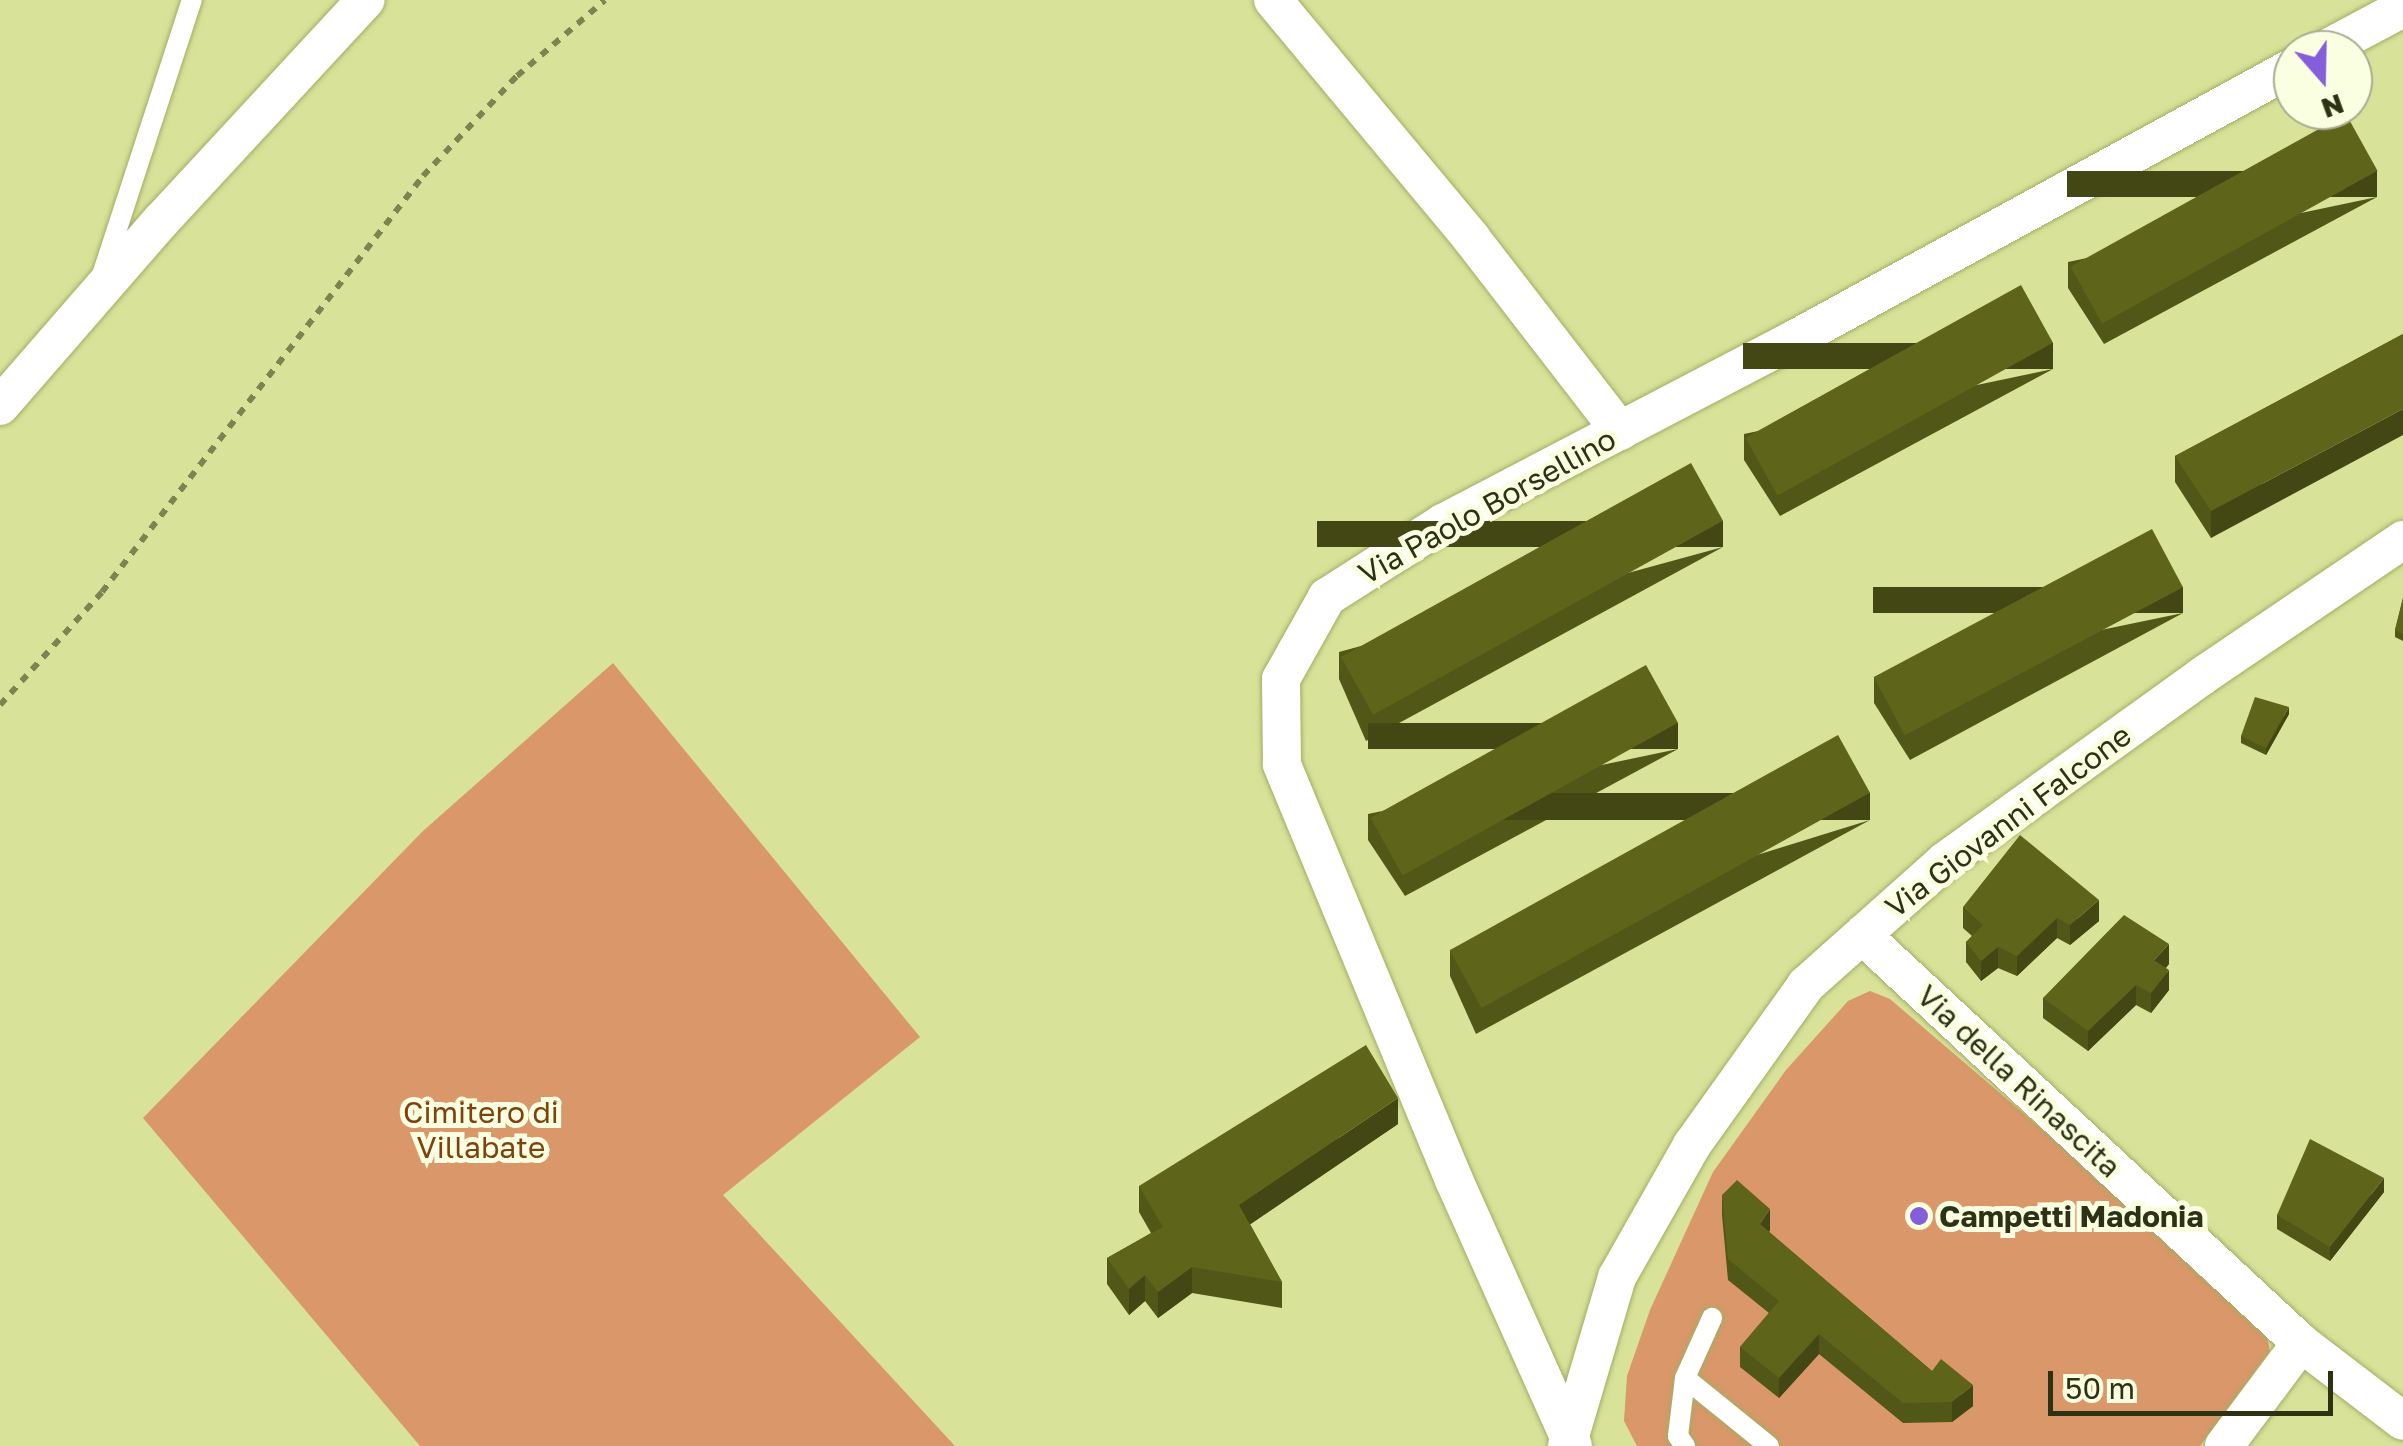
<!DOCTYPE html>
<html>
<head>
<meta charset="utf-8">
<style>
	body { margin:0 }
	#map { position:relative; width:2403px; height:1446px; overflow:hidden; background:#d8e298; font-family:"Golos Text",sans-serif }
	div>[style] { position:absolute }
	.green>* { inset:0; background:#da9769 }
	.path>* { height:6px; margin-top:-3px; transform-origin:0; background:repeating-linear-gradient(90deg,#7d8351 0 8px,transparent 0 16px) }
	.roads { filter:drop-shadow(0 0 2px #a3ac65) drop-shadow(0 0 2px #a3ac65) }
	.service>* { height:20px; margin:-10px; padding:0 10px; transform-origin:10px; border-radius:10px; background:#fff }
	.minor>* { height:38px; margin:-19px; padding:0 19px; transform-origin:19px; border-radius:19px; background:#fff }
	.wall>* { inset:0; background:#515717 }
	.shaded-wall>* { inset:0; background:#424713; transform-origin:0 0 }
	.building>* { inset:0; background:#5e651b; transform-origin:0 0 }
	.dots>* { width:28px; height:28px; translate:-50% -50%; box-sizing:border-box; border:5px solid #faffe2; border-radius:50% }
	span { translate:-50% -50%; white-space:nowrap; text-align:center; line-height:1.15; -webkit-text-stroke:10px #faffe2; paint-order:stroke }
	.street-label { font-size:30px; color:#2e3214 }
	.park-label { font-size:30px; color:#7f420d }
	.poi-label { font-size:30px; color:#2e3214; font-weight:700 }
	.left { translate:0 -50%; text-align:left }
	.north { position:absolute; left:2273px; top:30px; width:100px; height:100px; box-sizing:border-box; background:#faffe2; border:2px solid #a8ad90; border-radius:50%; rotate:160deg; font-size:28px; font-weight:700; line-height:40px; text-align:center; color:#2e3214 }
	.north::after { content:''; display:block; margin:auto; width:35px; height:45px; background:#855ed9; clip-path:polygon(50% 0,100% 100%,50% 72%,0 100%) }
	.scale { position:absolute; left:2048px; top:1371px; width:285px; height:45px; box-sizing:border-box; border:5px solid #2e3214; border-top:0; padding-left:12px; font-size:30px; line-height:35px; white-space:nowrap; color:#2e3214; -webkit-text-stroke:8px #faffe2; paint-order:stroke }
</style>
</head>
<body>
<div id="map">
	<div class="green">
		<i style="clip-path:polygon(613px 663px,920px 1037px,723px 1195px,955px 1446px,420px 1446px,143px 1118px,423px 831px)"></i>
		<i style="clip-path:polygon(1870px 991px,1890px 999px,2263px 1318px,2270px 1351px,2200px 1446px,1637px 1446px,1624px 1421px,1627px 1376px,1650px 1310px,1713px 1172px,1786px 1070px,1848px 1001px)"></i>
	</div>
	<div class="path">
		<i style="left:0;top:705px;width:152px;rotate:-47.9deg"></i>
		<i style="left:102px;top:592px;width:525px;rotate:-52.34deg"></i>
		<i style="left:423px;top:176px;width:137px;rotate:-46.8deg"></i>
		<i style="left:517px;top:76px;width:116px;rotate:-40.8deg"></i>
	</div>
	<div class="roads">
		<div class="service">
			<i style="left:101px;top:278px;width:293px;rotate:-71.9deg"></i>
			<i style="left:1685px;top:1378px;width:108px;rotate:39deg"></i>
			<i style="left:1685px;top:1446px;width:12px;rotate:-125deg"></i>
			<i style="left:1678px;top:1436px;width:58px;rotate:-83.1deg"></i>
			<i style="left:1685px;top:1378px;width:66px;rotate:-65.8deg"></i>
		</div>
		<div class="minor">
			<i style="left:1273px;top:0;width:310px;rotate:50.2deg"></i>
			<i style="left:1471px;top:238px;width:244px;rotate:52.3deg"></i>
			<i style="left:2324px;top:50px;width:89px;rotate:-28deg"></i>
			<i style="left:0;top:406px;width:245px;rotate:-49deg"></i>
			<i style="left:161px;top:221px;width:301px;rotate:-47.2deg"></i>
			<i style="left:1862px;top:935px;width:599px;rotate:42.9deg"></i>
			<i style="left:2301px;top:1343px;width:128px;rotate:37.4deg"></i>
			<i style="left:1567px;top:1446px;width:176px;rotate:-73.5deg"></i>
			<i style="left:1617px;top:1277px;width:152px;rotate:-60.4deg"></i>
			<i style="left:1692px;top:1145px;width:196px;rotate:-54.5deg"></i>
			<i style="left:1806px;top:985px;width:186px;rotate:-41.7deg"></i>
			<i style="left:1945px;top:861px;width:317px;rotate:-35.7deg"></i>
			<i style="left:2202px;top:676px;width:243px;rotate:-34.1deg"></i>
			<i style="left:1573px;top:1446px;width:291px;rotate:-114.1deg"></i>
			<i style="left:1454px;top:1180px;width:450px;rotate:-112.5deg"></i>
			<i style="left:1282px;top:764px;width:85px;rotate:-90.7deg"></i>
			<i style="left:1281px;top:679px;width:94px;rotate:-60.7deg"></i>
			<i style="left:1327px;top:597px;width:138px;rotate:-32.5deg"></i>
			<i style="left:1443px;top:523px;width:395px;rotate:-27.6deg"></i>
			<i style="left:1793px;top:340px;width:570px;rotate:-28.63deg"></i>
			<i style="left:2224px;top:1446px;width:129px;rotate:-53.2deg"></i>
		</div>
	</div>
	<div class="wall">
		<i style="clip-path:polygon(2377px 197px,2104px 344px,2068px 288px,2068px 262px)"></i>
		<i style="clip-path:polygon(2403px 334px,2211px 538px,2175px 482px,2175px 456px)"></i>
		<i style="clip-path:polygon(2053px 369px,1780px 516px,1744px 460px,1744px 434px)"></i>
		<i style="clip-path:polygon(1723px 547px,1366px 741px,1339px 679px,1339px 652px)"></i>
		<i style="clip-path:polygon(2403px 598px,2403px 641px,2395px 637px,2395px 630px)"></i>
		<i style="clip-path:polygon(2183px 613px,1910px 760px,1874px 703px,1874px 677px)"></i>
		<i style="clip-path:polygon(2289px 714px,2266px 755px,2241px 743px,2241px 736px)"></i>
		<i style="clip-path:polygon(1678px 749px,1405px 896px,1368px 840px,1368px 814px)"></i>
		<i style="clip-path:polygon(1870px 820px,1476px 1034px,1450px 976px,1450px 950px)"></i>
		<i style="clip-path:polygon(1963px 907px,2099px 921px,2070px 945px,2057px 938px,2017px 976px,1998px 968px,1981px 981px,1966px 962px,1966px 942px,1972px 936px,1963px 928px)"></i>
		<i style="clip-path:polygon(2169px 964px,2166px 968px,2169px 990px,2151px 1013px,2136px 1005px,2088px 1051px,2043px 1018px,2043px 998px)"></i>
		<i style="clip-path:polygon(1398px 1124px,1250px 1224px,1282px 1282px,1282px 1308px,1192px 1293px,1158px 1318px,1145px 1301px,1129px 1315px,1107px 1284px,1107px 1258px,1151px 1233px,1139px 1212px,1139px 1186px)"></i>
		<i style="clip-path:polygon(2384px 1192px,2330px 1261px,2277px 1229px,2277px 1215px)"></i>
		<i style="clip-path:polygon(1722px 1195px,1770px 1230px,1769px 1232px,1973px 1406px,1952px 1422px,1903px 1423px,1819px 1354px,1779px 1398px,1740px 1367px,1740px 1347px,1769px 1313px,1728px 1280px,1722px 1215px)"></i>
	</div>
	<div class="shaded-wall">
		<i style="left:2377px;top:171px;width:26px;height:310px;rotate:90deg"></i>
		<i style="left:2053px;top:343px;width:26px;height:310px;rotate:90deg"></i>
		<i style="clip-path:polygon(2403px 409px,2403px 435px,2211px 538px,2211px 511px)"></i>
		<i style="left:1723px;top:521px;width:26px;height:406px;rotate:90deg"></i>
		<i style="left:2183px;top:587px;width:26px;height:310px;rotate:90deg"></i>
		<i style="clip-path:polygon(2289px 707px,2289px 714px,2266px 755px,2266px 748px)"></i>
		<i style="left:1678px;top:723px;width:26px;height:310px;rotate:90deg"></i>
		<i style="left:1870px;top:793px;width:27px;height:448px;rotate:90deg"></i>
		<i style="clip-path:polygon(2099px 900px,2099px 921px,2070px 945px,2070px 925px)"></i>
		<i style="clip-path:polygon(2057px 918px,2057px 938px,2017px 976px,2017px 956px)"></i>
		<i style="clip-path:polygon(2169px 944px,2169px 964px,2154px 980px,2154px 960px)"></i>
		<i style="clip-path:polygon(1998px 947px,1998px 968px,1981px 981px,1981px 961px)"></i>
		<i style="clip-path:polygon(2169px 970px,2169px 990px,2151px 1013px,2151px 993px)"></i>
		<i style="clip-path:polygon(2136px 985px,2136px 1005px,2088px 1051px,2088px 1031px)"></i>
		<i style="clip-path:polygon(1398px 1098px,1398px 1124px,1239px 1232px,1239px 1205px)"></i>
		<i style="clip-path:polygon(2384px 1178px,2384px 1192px,2330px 1261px,2330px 1247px)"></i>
		<i style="clip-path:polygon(1770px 1209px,1770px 1230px,1760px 1245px,1760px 1224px)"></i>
		<i style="clip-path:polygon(1192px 1267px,1192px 1293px,1158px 1318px,1158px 1292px)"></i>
		<i style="clip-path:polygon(1145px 1275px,1145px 1301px,1129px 1315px,1129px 1289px)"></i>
		<i style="clip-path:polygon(1819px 1334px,1819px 1354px,1779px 1398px,1779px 1378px)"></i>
		<i style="clip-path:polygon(1973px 1385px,1973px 1406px,1952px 1422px,1952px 1402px)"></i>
	</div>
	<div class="building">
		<i style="left:2346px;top:114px;width:65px;height:315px;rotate:61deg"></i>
		<i style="left:2021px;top:285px;width:66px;height:315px;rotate:61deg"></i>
		<i style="clip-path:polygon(2403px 334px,2403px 409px,2211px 511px,2175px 456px)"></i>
		<i style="left:1691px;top:463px;width:66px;height:400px;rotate:61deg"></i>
		<i style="left:2152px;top:529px;width:66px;height:315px;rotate:62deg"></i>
		<i style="clip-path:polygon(2403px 598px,2403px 634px,2395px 630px)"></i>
		<i style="left:1646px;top:665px;width:66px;height:315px;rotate:61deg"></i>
		<i style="clip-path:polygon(2255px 697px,2289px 707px,2266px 748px,2241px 736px)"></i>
		<i style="left:1838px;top:735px;width:66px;height:444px;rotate:61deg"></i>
		<i style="clip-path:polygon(2020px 835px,2099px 900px,2070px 925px,2057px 918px,2017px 956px,1998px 947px,1981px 961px,1966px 942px,1983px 925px,1963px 907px)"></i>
		<i style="clip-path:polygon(2124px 915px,2169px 944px,2154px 960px,2169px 970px,2151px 993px,2136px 985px,2088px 1031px,2043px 998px)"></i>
		<i style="clip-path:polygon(1366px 1045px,1398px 1098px,1239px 1205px,1282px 1282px,1192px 1267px,1158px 1292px,1145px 1275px,1129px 1289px,1107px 1258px,1163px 1227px,1139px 1186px)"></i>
		<i style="clip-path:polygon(2310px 1139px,2384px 1178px,2330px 1247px,2277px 1215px)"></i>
		<i style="clip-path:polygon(1737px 1180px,1770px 1209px,1760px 1224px,1932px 1371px,1941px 1359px,1973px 1385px,1952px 1402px,1903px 1403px,1819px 1334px,1779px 1378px,1740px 1347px,1779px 1301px,1728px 1259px,1722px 1195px)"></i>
	</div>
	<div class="dots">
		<i style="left:1919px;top:1216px;background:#855ed9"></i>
	</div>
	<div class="street-label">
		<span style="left:1487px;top:506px;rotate:-29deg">Via Paolo Borsellino</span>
		<span style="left:2008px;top:821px;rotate:-37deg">Via Giovanni Falcone</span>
		<span style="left:2019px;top:1081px;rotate:43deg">Via della Rinascita</span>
	</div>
	<div class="park-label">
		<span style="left:481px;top:1129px">Cimitero di<br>Villabate</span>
	</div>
	<div class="poi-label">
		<span class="left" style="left:1939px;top:1216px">Campetti Madonia</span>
	</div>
	<div class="north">N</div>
	<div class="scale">50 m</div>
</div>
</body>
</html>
